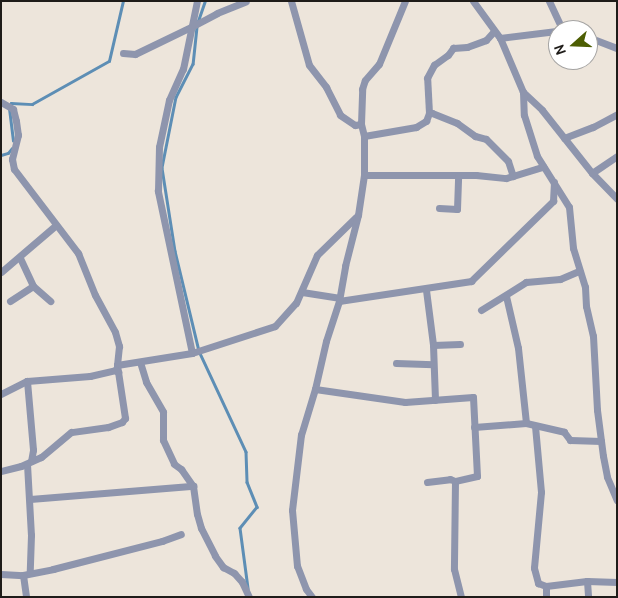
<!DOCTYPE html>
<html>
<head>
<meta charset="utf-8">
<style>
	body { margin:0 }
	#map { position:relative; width:618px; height:598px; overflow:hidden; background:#ede5db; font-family:Cabin,sans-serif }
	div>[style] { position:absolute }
	.stream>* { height:2.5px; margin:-1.25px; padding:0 1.25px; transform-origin:1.25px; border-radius:1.25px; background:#5d8eb5 }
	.minor>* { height:7px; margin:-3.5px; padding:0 3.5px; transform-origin:3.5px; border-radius:3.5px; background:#8e95ad }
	span { translate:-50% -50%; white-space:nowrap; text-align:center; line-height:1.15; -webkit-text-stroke:4px #fff; paint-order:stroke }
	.frame { position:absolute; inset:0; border:2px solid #1f1c19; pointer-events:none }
	.north { position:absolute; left:548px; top:20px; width:50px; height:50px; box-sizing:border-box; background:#fff; border:1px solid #a5a4a3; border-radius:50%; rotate:250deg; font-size:14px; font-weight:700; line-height:20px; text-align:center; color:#1f1c19 }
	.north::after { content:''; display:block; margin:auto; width:18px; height:22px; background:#4d5e03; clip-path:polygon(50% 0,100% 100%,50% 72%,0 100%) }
</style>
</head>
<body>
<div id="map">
	<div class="stream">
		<i style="left:198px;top:21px;width:21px;rotate:-71deg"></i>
		<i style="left:197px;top:27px;width:37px;rotate:96deg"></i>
		<i style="left:193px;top:64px;width:37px;rotate:117deg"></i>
		<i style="left:176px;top:97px;width:72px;rotate:101.2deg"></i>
		<i style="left:162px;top:168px;width:84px;rotate:81.1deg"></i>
		<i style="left:175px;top:251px;width:103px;rotate:76.5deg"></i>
		<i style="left:199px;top:351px;width:111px;rotate:65deg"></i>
		<i style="left:246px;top:452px;width:30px;rotate:88deg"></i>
		<i style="left:247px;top:482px;width:27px;rotate:68deg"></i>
		<i style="left:257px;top:507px;width:27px;rotate:129deg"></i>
		<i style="left:240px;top:528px;width:61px;rotate:82.4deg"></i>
		<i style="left:13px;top:141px;width:34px;rotate:-97deg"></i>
		<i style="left:9px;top:107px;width:4px;rotate:-63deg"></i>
		<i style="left:11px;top:103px;width:21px;rotate:3deg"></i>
		<i style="left:32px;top:104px;width:88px;rotate:-29.2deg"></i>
		<i style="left:109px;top:61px;width:62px;rotate:-76.9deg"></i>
		<i style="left:1px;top:155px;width:7px;rotate:-16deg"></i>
		<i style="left:8px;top:153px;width:6px;rotate:-51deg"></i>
	</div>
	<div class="minor">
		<i style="left:291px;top:1px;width:66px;rotate:74.3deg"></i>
		<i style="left:309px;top:65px;width:28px;rotate:52deg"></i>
		<i style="left:326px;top:87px;width:31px;rotate:63deg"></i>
		<i style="left:340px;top:115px;width:18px;rotate:34deg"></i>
		<i style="left:355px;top:125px;width:6px;rotate:-9deg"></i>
		<i style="left:473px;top:1px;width:46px;rotate:53.9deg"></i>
		<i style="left:500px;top:38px;width:59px;rotate:66.9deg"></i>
		<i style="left:523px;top:92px;width:26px;rotate:43deg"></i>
		<i style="left:542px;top:110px;width:80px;rotate:51.6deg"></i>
		<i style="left:592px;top:173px;width:36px;rotate:46deg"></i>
		<i style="left:549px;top:1px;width:31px;rotate:65deg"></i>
		<i style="left:588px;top:37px;width:31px;rotate:21deg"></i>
		<i style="left:500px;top:38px;width:65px;rotate:-7deg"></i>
		<i style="left:123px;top:53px;width:12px;rotate:5deg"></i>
		<i style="left:135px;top:54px;width:64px;rotate:-25.8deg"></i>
		<i style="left:193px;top:26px;width:27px;rotate:-28deg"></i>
		<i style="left:217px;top:13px;width:31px;rotate:-22deg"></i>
		<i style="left:523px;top:92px;width:23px;rotate:88deg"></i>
		<i style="left:524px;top:115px;width:43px;rotate:72.4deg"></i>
		<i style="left:537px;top:156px;width:60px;rotate:57.9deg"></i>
		<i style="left:569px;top:207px;width:41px;rotate:84.4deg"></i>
		<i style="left:573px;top:248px;width:41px;rotate:72.9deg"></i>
		<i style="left:585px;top:287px;width:19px;rotate:87deg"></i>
		<i style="left:586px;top:306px;width:31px;rotate:77deg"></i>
		<i style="left:593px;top:336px;width:74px;rotate:86.9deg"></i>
		<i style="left:597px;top:410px;width:46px;rotate:82.6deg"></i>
		<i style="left:603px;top:456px;width:21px;rotate:79deg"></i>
		<i style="left:607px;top:477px;width:25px;rotate:67deg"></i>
		<i style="left:1px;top:102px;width:14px;rotate:30deg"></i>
		<i style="left:13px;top:109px;width:12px;rotate:76deg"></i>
		<i style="left:16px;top:121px;width:14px;rotate:82deg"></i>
		<i style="left:18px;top:135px;width:25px;rotate:104deg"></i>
		<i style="left:12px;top:159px;width:10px;rotate:79deg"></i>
		<i style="left:14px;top:169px;width:106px;rotate:52.7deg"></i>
		<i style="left:78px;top:253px;width:45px;rotate:68deg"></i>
		<i style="left:95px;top:295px;width:42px;rotate:61.6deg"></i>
		<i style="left:115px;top:332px;width:15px;rotate:74deg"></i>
		<i style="left:119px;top:346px;width:19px;rotate:96deg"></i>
		<i style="left:117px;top:365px;width:54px;rotate:81.4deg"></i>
		<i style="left:125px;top:418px;width:5px;rotate:127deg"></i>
		<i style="left:122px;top:422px;width:15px;rotate:160deg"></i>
		<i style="left:108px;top:427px;width:37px;rotate:172deg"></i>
		<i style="left:71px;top:432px;width:39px;rotate:140deg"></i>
		<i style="left:41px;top:457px;width:22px;rotate:156deg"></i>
		<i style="left:21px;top:466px;width:21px;rotate:166deg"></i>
		<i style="left:429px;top:113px;width:35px;rotate:-93deg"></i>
		<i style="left:427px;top:78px;width:15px;rotate:-62deg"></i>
		<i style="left:434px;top:65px;width:17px;rotate:-36deg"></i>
		<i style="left:448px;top:55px;width:9px;rotate:-54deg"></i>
		<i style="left:453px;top:48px;width:14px;rotate:-4deg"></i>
		<i style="left:467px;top:47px;width:20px;rotate:-20deg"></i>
		<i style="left:486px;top:40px;width:12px;rotate:-48deg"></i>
		<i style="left:364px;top:136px;width:53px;rotate:-9.8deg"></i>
		<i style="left:416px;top:127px;width:12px;rotate:-31deg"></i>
		<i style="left:426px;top:121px;width:9px;rotate:-69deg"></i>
		<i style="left:429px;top:113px;width:3px"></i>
		<i style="left:432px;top:113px;width:27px;rotate:22deg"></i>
		<i style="left:457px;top:123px;width:22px;rotate:36deg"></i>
		<i style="left:475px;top:136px;width:11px;rotate:15deg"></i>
		<i style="left:486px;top:139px;width:31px;rotate:45deg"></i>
		<i style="left:508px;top:161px;width:16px;rotate:72deg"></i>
		<i style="left:564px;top:138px;width:31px;rotate:-21deg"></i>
		<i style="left:593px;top:127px;width:27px;rotate:-28deg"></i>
		<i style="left:592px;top:173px;width:30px;rotate:-34deg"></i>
		<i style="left:364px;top:175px;width:112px"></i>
		<i style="left:476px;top:175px;width:30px;rotate:6deg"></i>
		<i style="left:506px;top:178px;width:39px;rotate:-17deg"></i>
		<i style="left:439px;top:208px;width:18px;rotate:3deg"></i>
		<i style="left:457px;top:209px;width:33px;rotate:-88deg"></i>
		<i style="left:20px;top:258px;width:31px;rotate:65deg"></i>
		<i style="left:33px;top:286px;width:23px;rotate:41deg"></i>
		<i style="left:1px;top:272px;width:72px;rotate:-40.5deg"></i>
		<i style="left:426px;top:290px;width:55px;rotate:82.7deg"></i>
		<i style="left:433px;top:345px;width:55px;rotate:87.9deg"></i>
		<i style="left:302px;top:292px;width:37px;rotate:9deg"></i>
		<i style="left:506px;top:296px;width:53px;rotate:77deg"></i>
		<i style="left:518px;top:348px;width:75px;rotate:83.9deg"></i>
		<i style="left:526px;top:423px;width:39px;rotate:13deg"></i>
		<i style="left:564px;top:432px;width:10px;rotate:53deg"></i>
		<i style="left:570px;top:440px;width:31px;rotate:2deg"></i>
		<i style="left:10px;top:301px;width:27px;rotate:-33deg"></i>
		<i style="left:339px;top:301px;width:134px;rotate:-8.6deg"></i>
		<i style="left:471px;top:281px;width:115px;rotate:-44.3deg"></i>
		<i style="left:553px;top:201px;width:19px;rotate:-87deg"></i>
		<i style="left:481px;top:310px;width:53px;rotate:-31.9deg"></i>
		<i style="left:526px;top:282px;width:34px;rotate:-5deg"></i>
		<i style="left:560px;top:279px;width:21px;rotate:-23deg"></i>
		<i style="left:433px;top:345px;width:27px;rotate:-2deg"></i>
		<i style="left:192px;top:353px;width:166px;rotate:-101.9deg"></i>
		<i style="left:158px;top:191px;width:44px;rotate:-88.7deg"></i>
		<i style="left:159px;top:147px;width:48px;rotate:-78deg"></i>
		<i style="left:169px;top:100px;width:34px;rotate:-66deg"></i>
		<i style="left:183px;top:69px;width:69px;rotate:-78.4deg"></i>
		<i style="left:140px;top:362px;width:21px;rotate:73deg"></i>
		<i style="left:146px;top:382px;width:34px;rotate:60deg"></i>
		<i style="left:163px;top:412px;width:28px;rotate:90deg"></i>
		<i style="left:163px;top:440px;width:26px;rotate:65deg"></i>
		<i style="left:174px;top:464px;width:9px;rotate:36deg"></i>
		<i style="left:181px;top:469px;width:21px;rotate:55deg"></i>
		<i style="left:193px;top:486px;width:28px;rotate:82deg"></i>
		<i style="left:197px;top:514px;width:15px;rotate:74deg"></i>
		<i style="left:201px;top:528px;width:31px;rotate:63deg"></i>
		<i style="left:215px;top:556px;width:14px;rotate:54deg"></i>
		<i style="left:223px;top:567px;width:13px;rotate:29deg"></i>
		<i style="left:234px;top:573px;width:12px;rotate:48deg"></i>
		<i style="left:242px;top:582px;width:17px;rotate:65deg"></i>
		<i style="left:396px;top:363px;width:37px;rotate:2deg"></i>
		<i style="left:117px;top:365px;width:76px;rotate:-9.1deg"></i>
		<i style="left:192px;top:353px;width:87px;rotate:-18deg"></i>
		<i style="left:275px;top:326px;width:31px;rotate:-48deg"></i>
		<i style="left:296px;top:303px;width:52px;rotate:-66.4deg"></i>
		<i style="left:317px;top:255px;width:54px;rotate:-44.3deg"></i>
		<i style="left:27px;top:381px;width:69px;rotate:85deg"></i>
		<i style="left:33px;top:450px;width:11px;rotate:100deg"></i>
		<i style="left:315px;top:389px;width:91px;rotate:8.2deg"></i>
		<i style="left:405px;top:402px;width:68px;rotate:-4.2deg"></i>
		<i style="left:473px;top:397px;width:79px;rotate:87.1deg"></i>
		<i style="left:477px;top:476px;width:23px;rotate:167deg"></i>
		<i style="left:455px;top:481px;width:88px;rotate:90.7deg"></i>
		<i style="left:454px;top:569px;width:29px;rotate:76deg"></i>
		<i style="left:1px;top:394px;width:29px;rotate:-27deg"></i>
		<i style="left:27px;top:381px;width:63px;rotate:-4.5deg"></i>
		<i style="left:90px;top:376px;width:26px;rotate:-13deg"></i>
		<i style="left:115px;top:370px;width:4px;rotate:34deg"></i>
		<i style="left:535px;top:426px;width:66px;rotate:84.8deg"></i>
		<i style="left:541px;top:492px;width:76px;rotate:95.3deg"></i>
		<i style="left:534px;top:568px;width:16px;rotate:75deg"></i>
		<i style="left:538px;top:583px;width:9px;rotate:21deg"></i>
		<i style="left:546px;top:586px;width:41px;rotate:-7deg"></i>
		<i style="left:587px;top:581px;width:30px;rotate:2deg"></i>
		<i style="left:474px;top:427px;width:52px;rotate:-4.4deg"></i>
		<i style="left:27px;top:464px;width:71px;rotate:86.8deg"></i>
		<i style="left:31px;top:535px;width:38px;rotate:92deg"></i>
		<i style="left:427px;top:482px;width:23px;rotate:-7deg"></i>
		<i style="left:450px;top:479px;width:5px;rotate:22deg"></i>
		<i style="left:30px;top:499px;width:164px;rotate:-4.6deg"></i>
		<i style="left:1px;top:574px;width:22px;rotate:3deg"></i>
		<i style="left:23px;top:575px;width:31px;rotate:-11deg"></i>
		<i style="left:53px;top:569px;width:113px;rotate:-14.4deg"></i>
		<i style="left:162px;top:541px;width:20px;rotate:-20deg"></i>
		<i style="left:23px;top:575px;width:22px;rotate:82deg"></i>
		<i style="left:587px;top:581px;width:16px;rotate:86deg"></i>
		<i style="left:546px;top:586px;width:11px;rotate:90deg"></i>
		<i style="left:312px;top:597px;width:10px;rotate:-127deg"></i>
		<i style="left:306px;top:589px;width:25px;rotate:-111deg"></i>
		<i style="left:297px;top:566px;width:56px;rotate:-95.1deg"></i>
		<i style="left:292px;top:510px;width:76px;rotate:-83.2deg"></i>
		<i style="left:301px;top:435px;width:48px;rotate:-73.1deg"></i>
		<i style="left:315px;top:389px;width:49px;rotate:-77.1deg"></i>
		<i style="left:326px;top:341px;width:42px;rotate:-72deg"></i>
		<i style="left:339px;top:301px;width:36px;rotate:-80deg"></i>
		<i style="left:345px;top:266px;width:53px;rotate:-75.7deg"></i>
		<i style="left:358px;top:215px;width:40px;rotate:-81.5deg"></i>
		<i style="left:364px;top:175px;width:39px;rotate:-90deg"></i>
		<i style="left:364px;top:136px;width:12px;rotate:-104deg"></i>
		<i style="left:361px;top:124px;width:35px;rotate:-88deg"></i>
		<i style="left:362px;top:89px;width:9px;rotate:-72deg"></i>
		<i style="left:365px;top:80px;width:21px;rotate:-49deg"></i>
		<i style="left:379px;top:64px;width:68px;rotate:-67.6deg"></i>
	</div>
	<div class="frame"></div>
	<div class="north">N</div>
</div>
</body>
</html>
